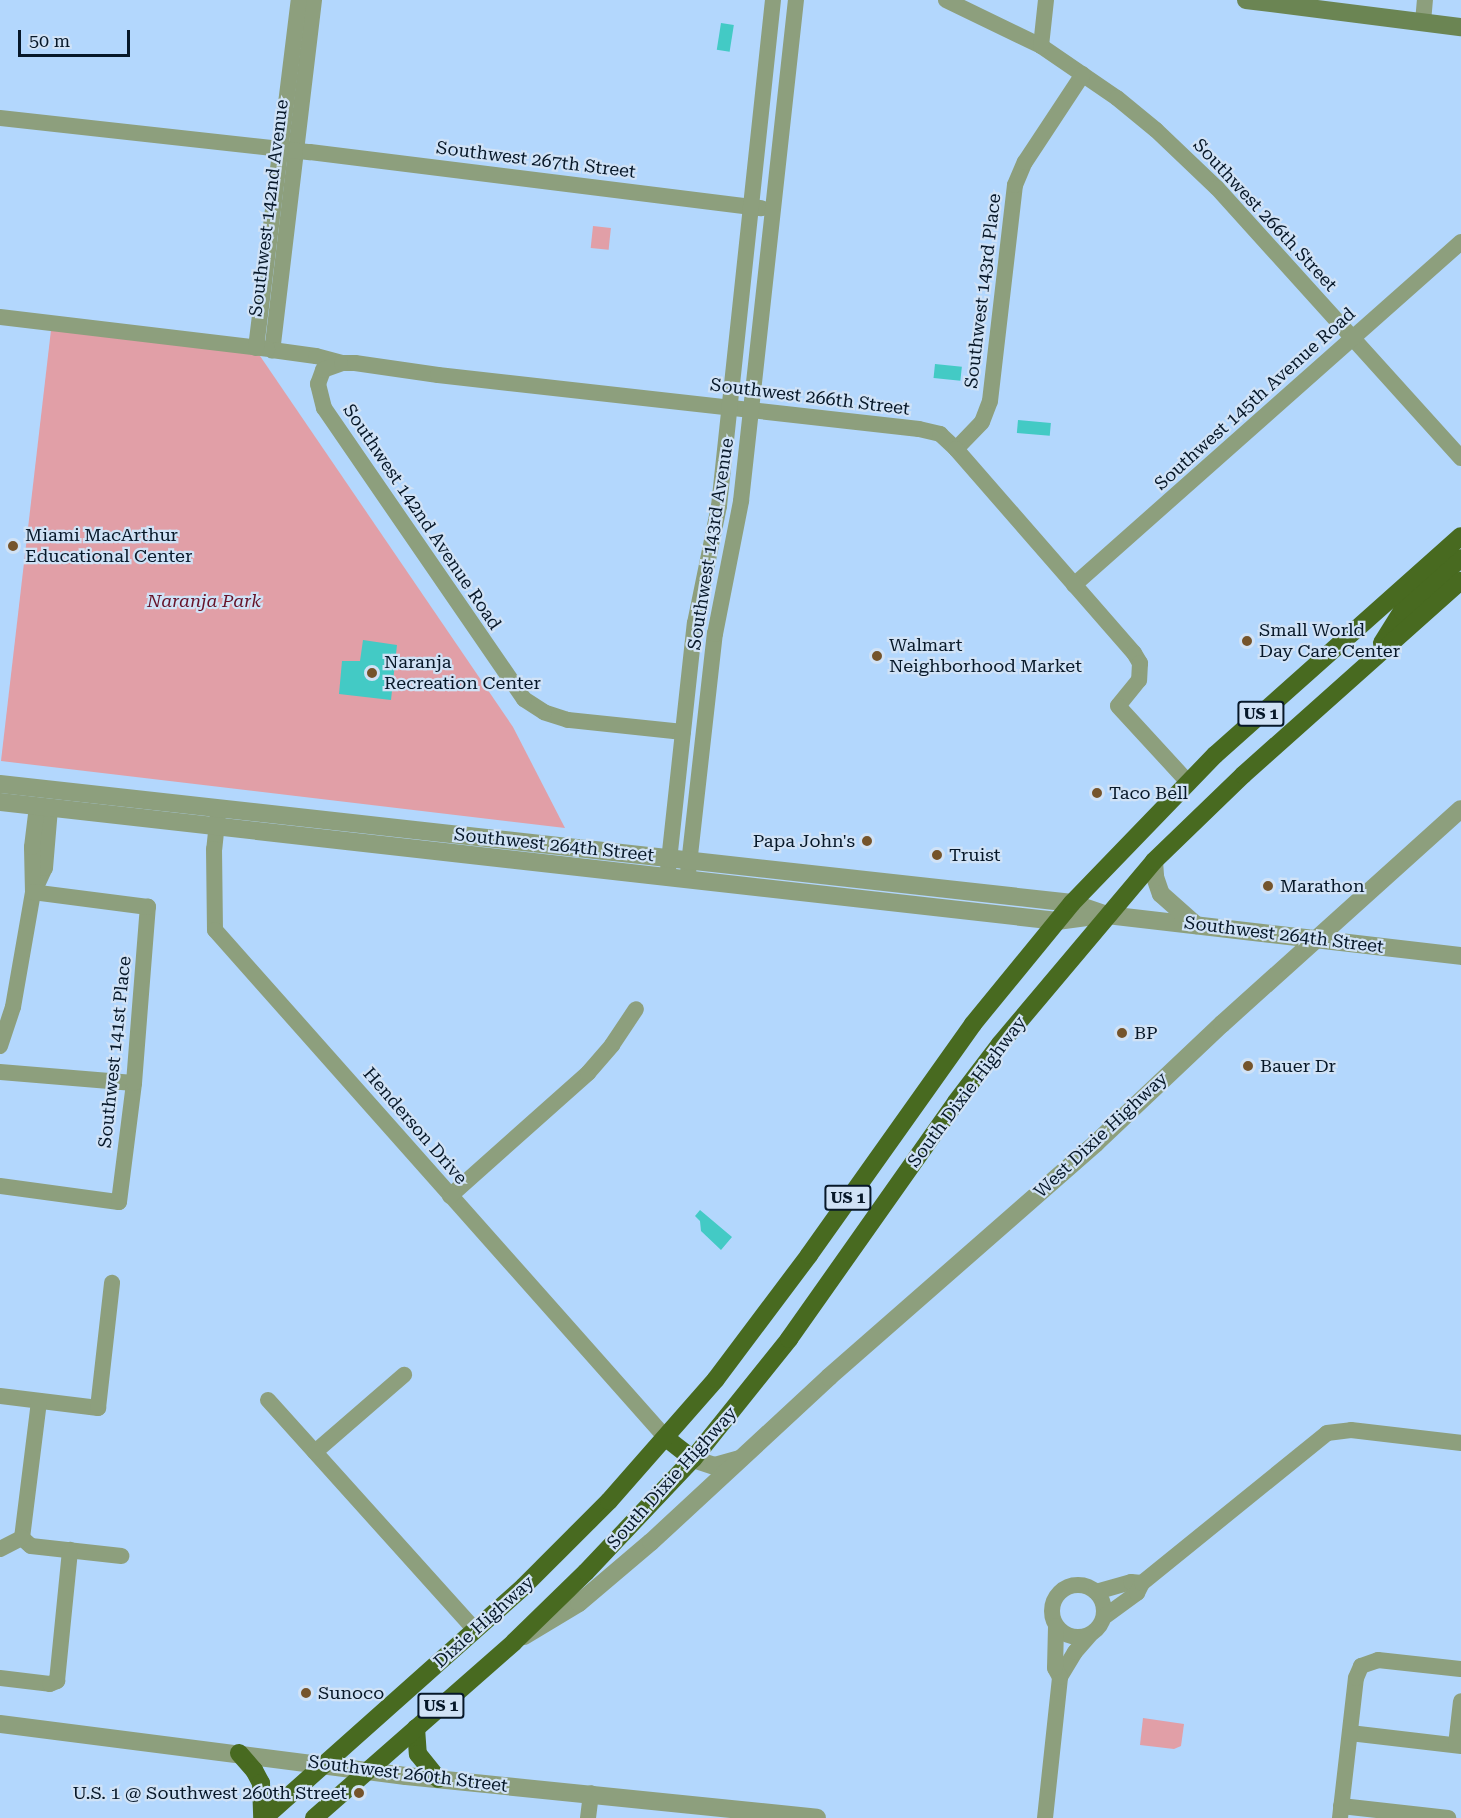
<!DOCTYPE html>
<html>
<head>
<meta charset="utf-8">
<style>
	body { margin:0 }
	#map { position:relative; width:1461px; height:1818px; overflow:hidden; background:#b3d7fd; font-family:"Roboto Serif",serif }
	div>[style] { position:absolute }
	.green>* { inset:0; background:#e19fa7; transform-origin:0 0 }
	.water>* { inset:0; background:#43cac5; transform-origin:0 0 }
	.minor>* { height:16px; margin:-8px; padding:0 8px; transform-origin:8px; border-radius:8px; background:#8d9f7d }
	.minor>.ring { margin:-8px; padding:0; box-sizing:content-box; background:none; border:16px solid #8d9f7d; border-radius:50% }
	.tertiary>* { height:18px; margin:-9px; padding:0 9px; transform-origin:9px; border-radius:9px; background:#8d9f7d }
	.secondary>* { height:18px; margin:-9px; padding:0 9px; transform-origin:9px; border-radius:9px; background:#6b8553 }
	.trunk>* { height:18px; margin:-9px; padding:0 9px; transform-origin:9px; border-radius:9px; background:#486a20 }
	.dots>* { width:16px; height:16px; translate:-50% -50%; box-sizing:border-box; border:3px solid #d0e2f6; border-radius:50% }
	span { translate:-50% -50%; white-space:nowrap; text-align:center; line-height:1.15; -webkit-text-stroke:4.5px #d0e2f6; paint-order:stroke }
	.shield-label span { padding:2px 4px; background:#d0e2f6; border:2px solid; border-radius:4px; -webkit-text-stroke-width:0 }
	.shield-label { font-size:16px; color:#071829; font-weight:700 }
	.street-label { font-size:18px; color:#071829 }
	.poi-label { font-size:18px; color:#071829 }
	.left { translate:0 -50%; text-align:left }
	.right { translate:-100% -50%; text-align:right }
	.park-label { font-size:18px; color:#651228; font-style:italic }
	.scale { position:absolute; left:18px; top:30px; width:112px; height:27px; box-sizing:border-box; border:3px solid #071829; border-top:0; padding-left:8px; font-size:18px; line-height:21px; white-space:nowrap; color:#071829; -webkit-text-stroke:4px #d0e2f6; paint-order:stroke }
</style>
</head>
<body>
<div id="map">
	<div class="green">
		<i style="left:593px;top:226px;width:18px;height:22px;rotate:6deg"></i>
		<i style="clip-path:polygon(51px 330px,258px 353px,513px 727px,565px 828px,1px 761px)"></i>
		<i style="clip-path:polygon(1143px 1718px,1184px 1724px,1181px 1746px,1174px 1749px,1140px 1745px)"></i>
	</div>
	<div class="water">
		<i style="left:721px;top:23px;width:13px;height:27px;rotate:9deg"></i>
		<i style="left:935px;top:364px;width:27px;height:14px;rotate:6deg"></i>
		<i style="left:1018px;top:420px;width:33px;height:13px;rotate:5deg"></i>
		<i style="clip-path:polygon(363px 640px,397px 645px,391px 700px,339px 694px,342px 661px,360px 661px)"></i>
		<i style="clip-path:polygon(700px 1210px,732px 1237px,721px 1250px,701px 1231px,700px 1221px,695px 1216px)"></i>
	</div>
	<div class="minor">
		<i style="left:314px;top:0;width:353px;rotate:96.8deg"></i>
		<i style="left:272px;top:350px;width:44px;rotate:7.8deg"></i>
		<i style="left:316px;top:356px;width:27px;rotate:15deg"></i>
		<i style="left:946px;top:0;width:106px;rotate:25.8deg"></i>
		<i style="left:1041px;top:46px;width:92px;rotate:34.4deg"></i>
		<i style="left:1117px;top:98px;width:50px;rotate:39.4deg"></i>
		<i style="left:1156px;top:130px;width:84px;rotate:43.6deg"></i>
		<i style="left:1217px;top:188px;width:364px;rotate:47.9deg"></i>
		<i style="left:1423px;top:22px;width:22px;rotate:-85deg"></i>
		<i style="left:1041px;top:46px;width:46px;rotate:-83.8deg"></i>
		<i style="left:0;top:118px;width:312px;rotate:6.3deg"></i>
		<i style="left:310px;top:152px;width:455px;rotate:7.1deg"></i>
		<i style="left:0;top:317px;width:269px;rotate:6.8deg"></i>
		<i style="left:256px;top:348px;width:351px;rotate:-83deg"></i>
		<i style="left:956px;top:449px;width:37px;rotate:-46deg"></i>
		<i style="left:982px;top:422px;width:22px;rotate:-69deg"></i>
		<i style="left:990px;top:401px;width:217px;rotate:-83.4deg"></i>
		<i style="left:1015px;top:185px;width:25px;rotate:-67deg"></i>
		<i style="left:1025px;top:162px;width:105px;rotate:-56.6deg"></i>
		<i style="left:1074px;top:585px;width:517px;rotate:-41.55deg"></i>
		<i style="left:683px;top:732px;width:116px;rotate:-174deg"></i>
		<i style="left:568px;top:720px;width:25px;rotate:-162deg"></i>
		<i style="left:544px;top:712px;width:24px;rotate:-147deg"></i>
		<i style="left:524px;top:699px;width:353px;rotate:-124.5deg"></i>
		<i style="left:324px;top:408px;width:25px;rotate:-104deg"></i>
		<i style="left:318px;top:384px;width:15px;rotate:-70deg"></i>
		<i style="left:323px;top:370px;width:20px;rotate:-20deg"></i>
		<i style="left:342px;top:363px;width:13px"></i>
		<i style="left:355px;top:363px;width:84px;rotate:8.2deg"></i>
		<i style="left:438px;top:375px;width:484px;rotate:6.4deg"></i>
		<i style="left:919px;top:429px;width:22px;rotate:13deg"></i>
		<i style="left:940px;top:434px;width:22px;rotate:43deg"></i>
		<i style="left:956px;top:449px;width:271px;rotate:48.9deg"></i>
		<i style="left:1134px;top:653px;width:12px;rotate:59deg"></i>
		<i style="left:1140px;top:663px;width:17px;rotate:93deg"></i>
		<i style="left:1139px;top:680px;width:33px;rotate:129deg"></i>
		<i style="left:1118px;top:706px;width:103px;rotate:47.4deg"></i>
		<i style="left:218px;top:813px;width:36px;rotate:96deg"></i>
		<i style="left:214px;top:849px;width:81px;rotate:89.3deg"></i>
		<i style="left:215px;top:930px;width:679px;rotate:48.4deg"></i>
		<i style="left:668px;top:870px;width:248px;rotate:-83.8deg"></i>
		<i style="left:695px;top:623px;width:119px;rotate:-78.4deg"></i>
		<i style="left:719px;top:506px;width:509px;rotate:-83.91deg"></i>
		<i style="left:688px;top:873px;width:241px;rotate:-83.6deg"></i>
		<i style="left:715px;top:634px;width:136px;rotate:-78.9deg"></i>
		<i style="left:741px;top:501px;width:504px;rotate:-83.74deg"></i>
		<i style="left:35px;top:889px;width:23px;rotate:-65deg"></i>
		<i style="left:45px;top:868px;width:60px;rotate:-85.2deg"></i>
		<i style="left:0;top:1046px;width:41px;rotate:-71.6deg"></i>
		<i style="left:13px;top:1007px;width:117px;rotate:-80.1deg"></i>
		<i style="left:33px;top:892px;width:45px;rotate:-91.3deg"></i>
		<i style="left:32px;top:847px;width:41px;rotate:-83deg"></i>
		<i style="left:0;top:1072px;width:134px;rotate:4.7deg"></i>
		<i style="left:0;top:1186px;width:120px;rotate:7.7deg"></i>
		<i style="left:119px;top:1202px;width:120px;rotate:-82.8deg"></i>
		<i style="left:134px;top:1083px;width:177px;rotate:-85.5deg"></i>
		<i style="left:148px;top:907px;width:116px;rotate:-172.6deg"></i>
		<i style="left:450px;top:1196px;width:185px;rotate:-41.7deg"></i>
		<i style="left:588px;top:1073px;width:37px;rotate:-49deg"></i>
		<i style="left:612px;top:1045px;width:43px;rotate:-56.3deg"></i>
		<i style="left:0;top:1396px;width:99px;rotate:7deg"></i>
		<i style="left:98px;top:1408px;width:126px;rotate:-83.6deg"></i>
		<i style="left:268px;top:1400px;width:309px;rotate:48deg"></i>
		<i style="left:315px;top:1452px;width:118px;rotate:-40.9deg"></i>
		<i style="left:22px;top:1538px;width:138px;rotate:-82.9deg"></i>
		<i style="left:22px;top:1538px;width:12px;rotate:42deg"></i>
		<i style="left:31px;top:1546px;width:91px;rotate:6.3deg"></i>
		<i style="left:0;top:1549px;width:25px;rotate:-27deg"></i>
		<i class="ring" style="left:1052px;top:1585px;width:36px;height:36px"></i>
		<i style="left:1096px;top:1592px;width:36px;rotate:-16deg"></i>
		<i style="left:1131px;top:1582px;width:11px;rotate:5deg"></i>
		<i style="left:1104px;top:1617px;width:41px;rotate:-36deg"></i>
		<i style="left:1137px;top:1593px;width:11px;rotate:-63deg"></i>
		<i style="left:1142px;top:1583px;width:238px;rotate:-39deg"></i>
		<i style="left:1327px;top:1433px;width:24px;rotate:-7deg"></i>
		<i style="left:1351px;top:1430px;width:111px;rotate:6.7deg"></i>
		<i style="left:1060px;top:1677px;width:29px;rotate:-59deg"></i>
		<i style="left:1075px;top:1652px;width:23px;rotate:-49deg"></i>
		<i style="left:0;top:1678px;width:50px;rotate:6.8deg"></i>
		<i style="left:50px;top:1684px;width:8px;rotate:-23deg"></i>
		<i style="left:57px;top:1681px;width:132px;rotate:-84.3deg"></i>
		<i style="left:1350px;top:1733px;width:112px;rotate:6.7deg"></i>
		<i style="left:1456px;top:1745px;width:44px;rotate:-83.5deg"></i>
		<i style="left:1341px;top:1806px;width:108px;rotate:6.4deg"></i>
		<i style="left:588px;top:1818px;width:25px;rotate:-83deg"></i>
		<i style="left:1045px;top:1818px;width:142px;rotate:-83.9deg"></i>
		<i style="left:1060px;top:1677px;width:10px;rotate:-119deg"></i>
		<i style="left:1055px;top:1668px;width:42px;rotate:-88.6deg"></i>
		<i style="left:1340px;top:1818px;width:141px;rotate:-83.5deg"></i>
		<i style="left:1356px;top:1678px;width:13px;rotate:-67deg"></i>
		<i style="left:1361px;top:1666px;width:18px;rotate:-19deg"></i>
		<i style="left:1378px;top:1660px;width:83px;rotate:6.2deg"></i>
	</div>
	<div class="tertiary">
		<i style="left:0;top:784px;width:1079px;rotate:6.33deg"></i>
		<i style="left:1072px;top:903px;width:37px;rotate:19deg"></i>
		<i style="left:1107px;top:915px;width:356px;rotate:6.6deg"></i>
		<i style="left:0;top:802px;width:1064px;rotate:6.42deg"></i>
		<i style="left:1057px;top:921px;width:45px;rotate:-7.6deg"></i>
		<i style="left:1154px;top:861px;width:16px;rotate:86deg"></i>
		<i style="left:1155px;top:877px;width:18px;rotate:71deg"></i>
		<i style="left:1161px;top:894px;width:47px;rotate:41.5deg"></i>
		<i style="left:693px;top:1459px;width:23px;rotate:18deg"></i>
		<i style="left:715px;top:1466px;width:26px;rotate:-16deg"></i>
		<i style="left:524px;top:1636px;width:64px;rotate:-31deg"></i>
		<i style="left:579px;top:1603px;width:94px;rotate:-40.3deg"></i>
		<i style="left:651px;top:1542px;width:243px;rotate:-42.8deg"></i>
		<i style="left:829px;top:1377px;width:354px;rotate:-41.2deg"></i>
		<i style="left:1095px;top:1144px;width:175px;rotate:-43.4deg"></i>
		<i style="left:1222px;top:1024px;width:321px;rotate:-42deg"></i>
		<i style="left:0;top:1724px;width:409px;rotate:7.3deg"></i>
		<i style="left:406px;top:1776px;width:413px;rotate:5.8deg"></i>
	</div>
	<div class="secondary">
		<i style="left:1246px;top:0;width:217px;rotate:7.2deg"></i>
	</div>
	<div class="trunk">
		<i style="left:1382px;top:643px;width:38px;rotate:-58deg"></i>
		<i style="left:1402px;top:611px;width:79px;rotate:-41.9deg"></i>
		<i style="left:666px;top:1438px;width:34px;rotate:38deg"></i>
		<i style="left:416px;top:1728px;width:26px;rotate:86deg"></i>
		<i style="left:418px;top:1754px;width:32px;rotate:51deg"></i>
		<i style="left:239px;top:1753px;width:23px;rotate:49deg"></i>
		<i style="left:254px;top:1770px;width:15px;rotate:62deg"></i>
		<i style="left:261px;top:1783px;width:35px;rotate:88deg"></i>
		<i style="left:264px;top:1818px;width:348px;rotate:-41.7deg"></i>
		<i style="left:524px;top:1586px;width:120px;rotate:-45deg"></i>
		<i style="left:609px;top:1501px;width:162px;rotate:-48.7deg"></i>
		<i style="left:716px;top:1379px;width:155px;rotate:-53.1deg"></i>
		<i style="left:809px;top:1255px;width:283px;rotate:-54.6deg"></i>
		<i style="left:973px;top:1024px;width:156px;rotate:-50.7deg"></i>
		<i style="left:1072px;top:903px;width:206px;rotate:-46deg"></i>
		<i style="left:1215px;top:755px;width:329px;rotate:-41.7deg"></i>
		<i style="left:314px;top:1818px;width:266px;rotate:-41.3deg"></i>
		<i style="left:514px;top:1642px;width:100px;rotate:-44.2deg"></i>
		<i style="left:586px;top:1572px;width:156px;rotate:-46.6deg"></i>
		<i style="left:693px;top:1459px;width:154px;rotate:-51.3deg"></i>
		<i style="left:789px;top:1339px;width:290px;rotate:-54.8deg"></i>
		<i style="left:956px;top:1102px;width:73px;rotate:-52.8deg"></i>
		<i style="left:1000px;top:1044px;width:239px;rotate:-49.9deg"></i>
		<i style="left:1154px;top:861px;width:124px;rotate:-44deg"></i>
		<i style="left:1243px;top:775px;width:292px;rotate:-41.7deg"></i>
	</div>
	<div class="dots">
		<i style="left:13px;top:546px;background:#75542b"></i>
		<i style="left:1247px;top:641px;background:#75542b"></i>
		<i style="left:877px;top:656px;background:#75542b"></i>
		<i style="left:372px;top:673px;background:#75542b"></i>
		<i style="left:1097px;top:793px;background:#75542b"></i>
		<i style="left:867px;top:841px;background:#75542b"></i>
		<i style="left:937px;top:855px;background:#75542b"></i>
		<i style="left:1268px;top:886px;background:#75542b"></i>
		<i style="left:1122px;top:1033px;background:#75542b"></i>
		<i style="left:1248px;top:1066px;background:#75542b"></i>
		<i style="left:306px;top:1693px;background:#75542b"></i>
		<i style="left:359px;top:1793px;background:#75542b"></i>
	</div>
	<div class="shield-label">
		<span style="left:1261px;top:714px">US 1</span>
		<span style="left:848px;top:1198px">US 1</span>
		<span style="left:441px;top:1706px">US 1</span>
	</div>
	<div class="street-label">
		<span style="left:536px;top:160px;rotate:7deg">Southwest 267th Street</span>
		<span style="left:269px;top:208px;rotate:-83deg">Southwest 142nd Avenue</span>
		<span style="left:1265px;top:215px;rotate:47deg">Southwest 266th Street</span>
		<span style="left:983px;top:291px;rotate:-83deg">Southwest 143rd Place</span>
		<span style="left:810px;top:397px;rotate:7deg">Southwest 266th Street</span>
		<span style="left:1255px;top:399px;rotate:-42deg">Southwest 145th Avenue Road</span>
		<span style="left:422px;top:517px;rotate:56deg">Southwest 142nd Avenue Road</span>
		<span style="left:711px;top:544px;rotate:-81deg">Southwest 143rd Avenue</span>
		<span style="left:554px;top:845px;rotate:6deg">Southwest 264th Street</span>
		<span style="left:1284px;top:935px;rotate:7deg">Southwest 264th Street</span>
		<span style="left:115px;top:1052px;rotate:-84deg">Southwest 141st Place</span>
		<span style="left:967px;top:1092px;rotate:-53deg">South Dixie Highway</span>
		<span style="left:415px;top:1126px;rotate:49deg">Henderson Drive</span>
		<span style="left:1101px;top:1135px;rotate:-43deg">West Dixie Highway</span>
		<span style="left:672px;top:1478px;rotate:-48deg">South Dixie Highway</span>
		<span style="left:484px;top:1622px;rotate:-42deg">Dixie Highway</span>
		<span style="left:408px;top:1774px;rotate:7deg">Southwest 260th Street</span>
	</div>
	<div class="poi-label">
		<span class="left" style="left:25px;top:546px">Miami MacArthur<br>Educational Center</span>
		<span class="left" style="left:1259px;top:641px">Small World<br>Day Care Center</span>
		<span class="left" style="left:889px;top:656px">Walmart<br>Neighborhood Market</span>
		<span class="left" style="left:384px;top:673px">Naranja<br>Recreation Center</span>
		<span class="left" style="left:1109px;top:793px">Taco Bell</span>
		<span class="right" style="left:855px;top:841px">Papa John's</span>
		<span class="left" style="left:949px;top:855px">Truist</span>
		<span class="left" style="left:1280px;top:886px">Marathon</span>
		<span class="left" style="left:1134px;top:1033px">BP</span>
		<span class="left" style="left:1260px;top:1066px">Bauer Dr</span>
		<span class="left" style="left:318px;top:1693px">Sunoco</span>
		<span class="right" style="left:347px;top:1793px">U.S. 1 @ Southwest 260th Street</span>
	</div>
	<div class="park-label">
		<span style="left:204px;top:601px">Naranja Park</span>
	</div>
	<div class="scale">50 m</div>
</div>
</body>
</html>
